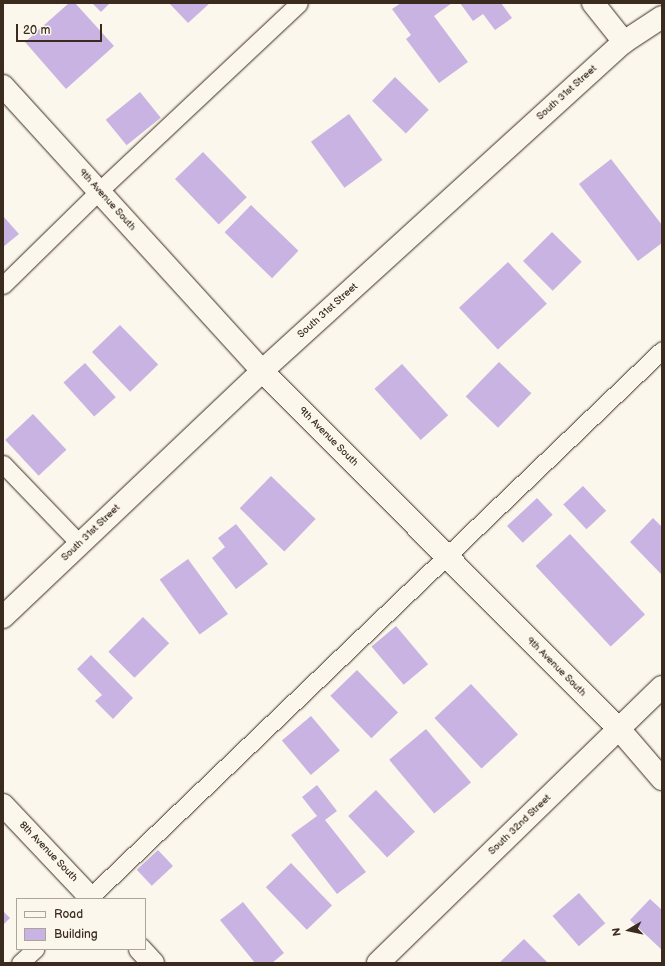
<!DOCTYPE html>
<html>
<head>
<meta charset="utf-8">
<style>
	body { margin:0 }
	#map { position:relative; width:665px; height:966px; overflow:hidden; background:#fbf7ec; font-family:"Balsamiq Sans",sans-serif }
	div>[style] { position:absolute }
	.building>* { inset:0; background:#c9b3e3; transform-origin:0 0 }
	.roads { filter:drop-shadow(0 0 1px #3b2a1e) drop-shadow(0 0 1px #3b2a1e) }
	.service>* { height:17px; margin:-8.5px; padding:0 8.5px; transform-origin:8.5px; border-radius:8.5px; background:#fbf7ec }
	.minor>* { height:22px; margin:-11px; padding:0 11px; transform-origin:11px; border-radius:11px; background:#fbf7ec }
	span { translate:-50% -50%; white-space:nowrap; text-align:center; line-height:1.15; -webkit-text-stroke:4px #fbf7ec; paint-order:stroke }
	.street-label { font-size:10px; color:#3b2a1e }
	.frame { position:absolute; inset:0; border:4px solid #3b2a1e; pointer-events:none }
	.legend { position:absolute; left:16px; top:898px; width:130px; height:52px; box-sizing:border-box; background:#fbf7ec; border:1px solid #aea59a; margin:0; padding:5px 7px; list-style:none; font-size:12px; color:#3b2a1e }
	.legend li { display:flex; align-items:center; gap:8px; height:20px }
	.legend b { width:20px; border:1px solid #aea59a }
	.north { position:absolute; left:609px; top:910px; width:40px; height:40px; -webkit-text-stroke:3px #fbf7ec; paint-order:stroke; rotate:261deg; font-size:11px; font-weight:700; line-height:16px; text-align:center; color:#3b2a1e }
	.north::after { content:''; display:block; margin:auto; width:14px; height:18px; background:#3b2a1e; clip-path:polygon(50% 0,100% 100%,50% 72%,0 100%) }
	.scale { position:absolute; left:16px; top:24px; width:86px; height:18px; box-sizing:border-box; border:2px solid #3b2a1e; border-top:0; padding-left:5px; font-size:12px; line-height:14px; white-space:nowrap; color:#3b2a1e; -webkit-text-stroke:3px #fbf7ec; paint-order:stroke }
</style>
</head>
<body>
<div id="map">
	<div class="building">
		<i style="clip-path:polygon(69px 3px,75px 3px,114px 46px,66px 89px,25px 42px)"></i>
		<i style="clip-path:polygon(92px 3px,110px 3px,101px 12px)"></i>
		<i style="clip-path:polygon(169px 3px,210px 3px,188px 23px)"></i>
		<i style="clip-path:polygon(401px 3px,452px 3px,434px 16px,468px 62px,439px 83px,406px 39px,411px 35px,392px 9px)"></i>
		<i style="clip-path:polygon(460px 3px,501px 3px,512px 18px,495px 30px,483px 14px,473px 21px)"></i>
		<i style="left:395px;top:77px;width:47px;height:33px;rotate:44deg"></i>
		<i style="left:140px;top:92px;width:33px;height:44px;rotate:51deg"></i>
		<i style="left:349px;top:114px;width:57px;height:47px;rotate:54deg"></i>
		<i style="left:203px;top:152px;width:63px;height:39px;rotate:46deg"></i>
		<i style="clip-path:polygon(611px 159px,662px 225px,662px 243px,638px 261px,579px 184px)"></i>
		<i style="left:251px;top:205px;width:66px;height:38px;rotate:44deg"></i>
		<i style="clip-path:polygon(3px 216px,19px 234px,3px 247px)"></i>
		<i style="left:552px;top:232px;width:42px;height:41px;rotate:45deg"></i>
		<i style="left:508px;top:262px;width:57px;height:67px;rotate:47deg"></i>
		<i style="left:120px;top:325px;width:55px;height:39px;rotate:46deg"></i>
		<i style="left:499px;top:362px;width:45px;height:48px;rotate:44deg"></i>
		<i style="left:85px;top:363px;width:46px;height:29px;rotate:48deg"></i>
		<i style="left:402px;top:364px;width:69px;height:37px;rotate:48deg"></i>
		<i style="left:33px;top:414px;width:49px;height:38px;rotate:47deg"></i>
		<i style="left:271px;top:476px;width:62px;height:45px;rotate:44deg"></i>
		<i style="left:583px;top:486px;width:34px;height:27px;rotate:47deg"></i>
		<i style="left:537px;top:498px;width:23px;height:41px;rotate:47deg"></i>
		<i style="clip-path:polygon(653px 518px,662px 527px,662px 575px,630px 542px)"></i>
		<i style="clip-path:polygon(236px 524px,268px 564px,236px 589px,212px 558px,225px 547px,218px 538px)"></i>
		<i style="left:570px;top:534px;width:110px;height:47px;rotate:47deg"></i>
		<i style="left:188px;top:559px;width:68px;height:35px;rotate:54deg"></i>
		<i style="left:143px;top:617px;width:37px;height:49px;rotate:45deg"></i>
		<i style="left:396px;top:626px;width:50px;height:32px;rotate:50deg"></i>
		<i style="clip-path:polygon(91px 655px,133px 698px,113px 719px,95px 701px,102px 695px,77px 669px)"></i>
		<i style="left:357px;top:670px;width:59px;height:37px;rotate:46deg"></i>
		<i style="left:471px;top:684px;width:69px;height:50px;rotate:47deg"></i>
		<i style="left:311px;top:716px;width:45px;height:38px;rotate:50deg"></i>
		<i style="left:426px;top:729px;width:70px;height:48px;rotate:50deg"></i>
		<i style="clip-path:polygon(317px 785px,337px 811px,325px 820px,366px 872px,337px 894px,291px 835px,317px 816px,302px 797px)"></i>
		<i style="left:376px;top:790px;width:57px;height:38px;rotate:47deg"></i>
		<i style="left:158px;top:850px;width:22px;height:29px;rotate:47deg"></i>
		<i style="left:291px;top:863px;width:59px;height:35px;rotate:46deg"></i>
		<i style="left:579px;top:893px;width:40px;height:35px;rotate:49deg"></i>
		<i style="clip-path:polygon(650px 899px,662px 910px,662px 950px,630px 920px)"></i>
		<i style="clip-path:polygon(243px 902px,284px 953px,272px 963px,255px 963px,220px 920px)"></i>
		<i style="clip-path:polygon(3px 911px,10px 918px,3px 925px)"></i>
		<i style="clip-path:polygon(524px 939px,548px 963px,499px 963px)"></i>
	</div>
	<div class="roads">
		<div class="service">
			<i style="left:3px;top:285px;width:134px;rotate:-44.4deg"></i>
			<i style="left:99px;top:191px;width:274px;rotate:-43.2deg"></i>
			<i style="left:3px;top:464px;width:111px;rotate:46.1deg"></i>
			<i style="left:88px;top:899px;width:794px;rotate:-43.72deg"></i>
			<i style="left:20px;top:963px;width:21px;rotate:-43deg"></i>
		</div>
		<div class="minor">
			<i style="left:593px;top:3px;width:50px;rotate:51.5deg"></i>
			<i style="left:3px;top:86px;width:385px;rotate:47.7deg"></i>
			<i style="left:262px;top:371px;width:506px;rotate:45.08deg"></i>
			<i style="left:619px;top:729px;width:66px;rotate:49.3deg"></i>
			<i style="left:3px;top:617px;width:357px;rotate:-43.5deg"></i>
			<i style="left:262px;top:371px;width:489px;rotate:-42.3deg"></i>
			<i style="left:624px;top:42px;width:45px;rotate:-33.3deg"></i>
			<i style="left:3px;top:805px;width:129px;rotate:46.6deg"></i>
			<i style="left:140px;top:949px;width:19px;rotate:47deg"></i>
			<i style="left:378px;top:963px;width:396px;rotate:-44.2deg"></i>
		</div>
	</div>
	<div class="street-label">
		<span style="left:567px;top:93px;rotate:-42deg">South 31st Street</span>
		<span style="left:107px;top:200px;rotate:48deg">9th Avenue South</span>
		<span style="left:328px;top:311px;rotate:-42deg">South 31st Street</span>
		<span style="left:328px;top:437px;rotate:45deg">9th Avenue South</span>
		<span style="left:91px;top:533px;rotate:-44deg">South 31st Street</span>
		<span style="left:556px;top:667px;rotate:45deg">9th Avenue South</span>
		<span style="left:520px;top:825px;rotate:-44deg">South 32nd Street</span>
		<span style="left:48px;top:852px;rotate:46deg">8th Avenue South</span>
	</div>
	<div class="frame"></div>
	<ul class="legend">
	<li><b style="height:5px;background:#fbf7ec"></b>Road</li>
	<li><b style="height:11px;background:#c9b3e3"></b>Building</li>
	</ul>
	<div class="north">N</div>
	<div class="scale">20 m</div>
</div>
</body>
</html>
